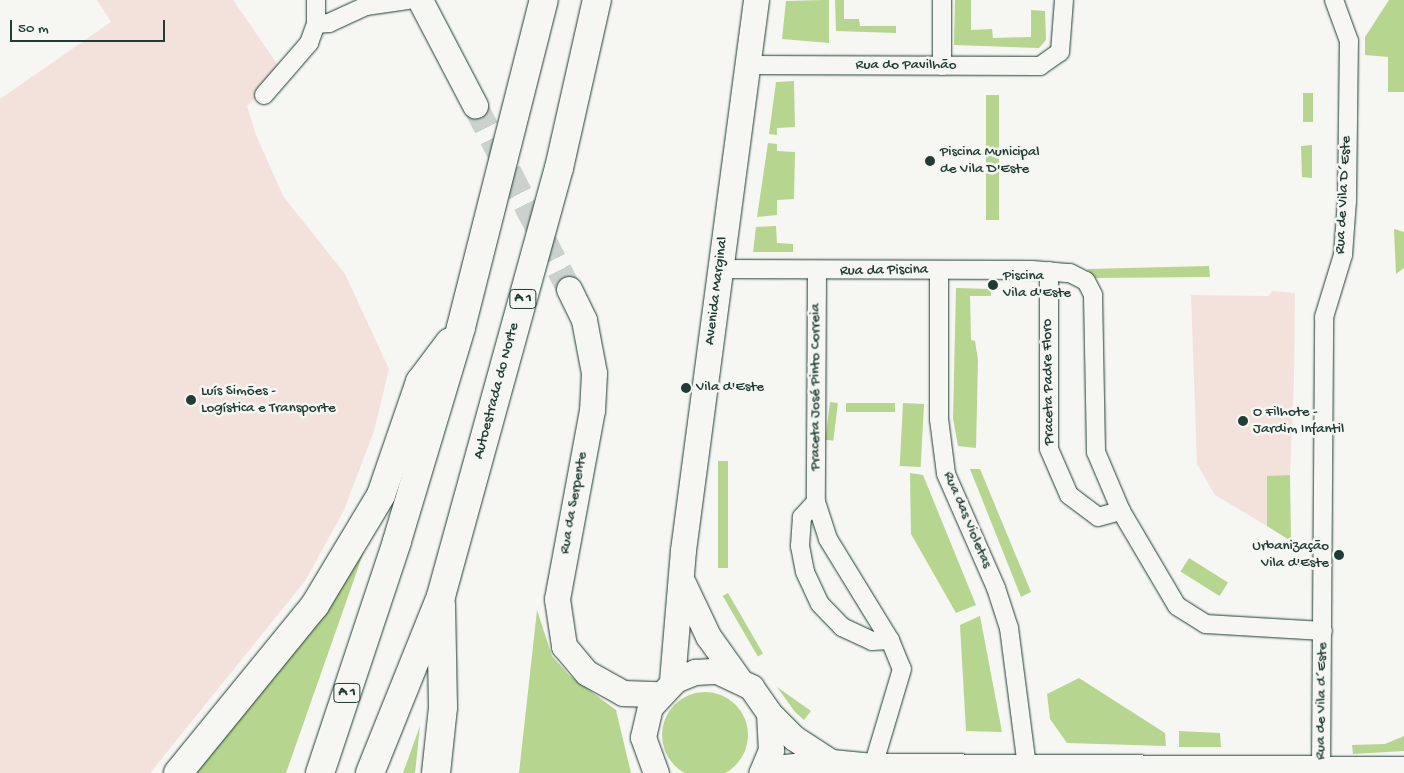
<!DOCTYPE html>
<html>
<head>
<meta charset="utf-8">
<style>
	body { margin:0 }
	#map { position:relative; width:1404px; height:773px; overflow:hidden; background:#f6f6f2; font-family:"Gochi Hand",sans-serif }
	div>[style] { position:absolute }
	.built>* { inset:0; background:#f3e1dc }
	.green>* { inset:0; background:#b6d68f; transform-origin:0 0 }
	.round { border-radius:50% }
	.secondary-tunnel>* { height:25px; margin-top:-12.5px; transform-origin:0; background:repeating-linear-gradient(90deg,#cbd1cc 0 25px,transparent 0 37px) }
	.roads { filter:drop-shadow(0 0 1px #1f3d34) drop-shadow(0 0 1px #1f3d34) }
	.street>* { height:18px; margin:-9px; padding:0 9px; transform-origin:9px; border-radius:9px; background:#f6f6f2 }
	.secondary>* { height:25px; margin:-12.5px; padding:0 12.5px; transform-origin:12.5px; border-radius:12.5px; background:#f6f6f2 }
	.highway>* { height:28px; margin:-14px; padding:0 14px; transform-origin:14px; border-radius:14px; background:#f6f6f2 }
	.dots>* { width:14px; height:14px; translate:-50% -50%; box-sizing:border-box; border:2px solid #f6f6f2; border-radius:50% }
	span { translate:-50% -50%; white-space:nowrap; text-align:center; line-height:1.15; -webkit-text-stroke:5px #f6f6f2; paint-order:stroke }
	.shield-label span { padding:1px 4px; background:#f6f6f2; border:1px solid; border-radius:4px; -webkit-text-stroke-width:0 }
	.shield-label { font-size:14px; color:#1f3d34; font-weight:700 }
	.street-label { font-size:15px; color:#1f3d34 }
	.poi-label { font-size:15px; color:#1f3d34 }
	.left { translate:0 -50%; text-align:left }
	.right { translate:-100% -50%; text-align:right }
	.scale { position:absolute; left:10px; top:20px; width:155px; height:22px; box-sizing:border-box; border:2px solid #1f3d34; border-top:0; padding-left:6px; font-size:15px; line-height:18px; white-space:nowrap; color:#1f3d34; -webkit-text-stroke:4px #f6f6f2; paint-order:stroke }
</style>
</head>
<body>
<div id="map">
	<div class="built">
		<i style="clip-path:polygon(97px 0,233px 0,282px 71px,247px 106px,256px 135px,283px 196px,345px 274px,389px 369px,374px 431px,344px 510px,305px 581px,150px 773px,0 773px,0 99px,111px 22px)"></i>
		<i style="clip-path:polygon(1272px 291px,1295px 293px,1294px 377px,1290px 475px,1267px 476px,1267px 526px,1215px 495px,1197px 464px,1191px 295px,1269px 296px)"></i>
	</div>
	<div class="green">
		<i style="clip-path:polygon(823px 0,829px 0,829px 43px,782px 39px,786px 1px)"></i>
		<i style="clip-path:polygon(835px 0,844px 0,844px 19px,859px 19px,860px 26px,896px 26px,896px 33px,836px 31px)"></i>
		<i style="clip-path:polygon(955px 0,971px 0,971px 30px,992px 29px,993px 38px,1031px 37px,1031px 10px,1045px 11px,1046px 40px,1039px 48px,954px 45px)"></i>
		<i style="clip-path:polygon(1389px 0,1404px 0,1404px 92px,1388px 92px,1388px 57px,1365px 55px,1365px 37px)"></i>
		<i style="clip-path:polygon(794px 81px,795px 127px,777px 128px,777px 135px,769px 134px,776px 82px)"></i>
		<i style="left:1303px;top:93px;width:10px;height:29px"></i>
		<i style="left:986px;top:95px;width:13px;height:125px"></i>
		<i style="clip-path:polygon(768px 143px,777px 144px,777px 151px,795px 152px,794px 199px,777px 200px,777px 215px,757px 217px)"></i>
		<i style="clip-path:polygon(1312px 145px,1312px 178px,1302px 177px,1301px 146px)"></i>
		<i style="clip-path:polygon(776px 226px,777px 243px,793px 244px,793px 252px,753px 252px,756px 227px)"></i>
		<i style="clip-path:polygon(1394px 229px,1404px 232px,1404px 268px,1396px 274px)"></i>
		<i style="clip-path:polygon(1209px 266px,1210px 277px,1094px 278px,1087px 269px)"></i>
		<i style="clip-path:polygon(956px 288px,991px 289px,991px 296px,970px 296px,971px 340px,975px 341px,978px 360px,976px 448px,958px 446px,953px 418px)"></i>
		<i style="left:830px;top:402px;width:8px;height:38px;rotate:7deg"></i>
		<i style="left:846px;top:403px;width:49px;height:9px"></i>
		<i style="left:903px;top:403px;width:21px;height:63px;rotate:3deg"></i>
		<i style="left:718px;top:461px;width:10px;height:107px"></i>
		<i style="clip-path:polygon(970px 469px,980px 469px,1031px 592px,1021px 597px)"></i>
		<i style="clip-path:polygon(910px 473px,923px 475px,976px 605px,956px 613px,911px 534px)"></i>
		<i style="clip-path:polygon(1290px 475px,1291px 541px,1267px 526px,1267px 476px)"></i>
		<i style="clip-path:polygon(364px 551px,286px 773px,193px 773px,293px 650px)"></i>
		<i style="left:1189px;top:558px;width:46px;height:16px;rotate:32deg"></i>
		<i style="left:728px;top:593px;width:70px;height:6px;rotate:60deg"></i>
		<i style="clip-path:polygon(537px 610px,552px 656px,570px 676px,616px 710px,631px 773px,519px 773px)"></i>
		<i style="clip-path:polygon(980px 616px,1002px 732px,966px 731px,960px 625px)"></i>
		<i style="clip-path:polygon(1079px 678px,1165px 733px,1166px 746px,1067px 743px,1050px 719px,1047px 694px)"></i>
		<i style="clip-path:polygon(777px 687px,811px 711px,804px 720px,795px 712px)"></i>
		<i class="round" style="left:662px;top:692px;width:86px;height:86px"></i>
		<i style="clip-path:polygon(420px 726px,415px 773px,403px 773px)"></i>
		<i style="clip-path:polygon(1179px 731px,1220px 733px,1221px 747px,1179px 747px)"></i>
		<i style="clip-path:polygon(1404px 736px,1404px 751px,1353px 754px,1352px 745px,1385px 744px)"></i>
	</div>
	<div class="secondary-tunnel">
		<i style="left:475px;top:105px;width:207px;rotate:62.9deg"></i>
	</div>
	<div class="roads">
		<div class="street">
			<i style="left:942px;top:0;width:66px;rotate:90deg"></i>
			<i style="left:316px;top:24px;width:13px;rotate:-4deg"></i>
			<i style="left:329px;top:23px;width:41px;rotate:-24.7deg"></i>
			<i style="left:366px;top:6px;width:42px;rotate:-8.1deg"></i>
			<i style="left:747px;top:65px;width:293px;rotate:0.2deg"></i>
			<i style="left:1040px;top:66px;width:24px;rotate:-35deg"></i>
			<i style="left:1060px;top:52px;width:52px;rotate:-85.6deg"></i>
			<i style="left:264px;top:95px;width:69px;rotate:-49.1deg"></i>
			<i style="left:309px;top:43px;width:20px;rotate:-70deg"></i>
			<i style="left:316px;top:24px;width:24px;rotate:-90deg"></i>
			<i style="left:719px;top:269px;width:313px;rotate:0.2deg"></i>
			<i style="left:1032px;top:270px;width:38px;rotate:5deg"></i>
			<i style="left:1070px;top:273px;width:18px;rotate:27deg"></i>
			<i style="left:1086px;top:281px;width:16px;rotate:63deg"></i>
			<i style="left:1093px;top:295px;width:157px;rotate:88.9deg"></i>
			<i style="left:1096px;top:452px;width:64px;rotate:67deg"></i>
			<i style="left:1121px;top:511px;width:110px;rotate:59.5deg"></i>
			<i style="left:1177px;top:606px;width:34px;rotate:32deg"></i>
			<i style="left:1206px;top:624px;width:117px;rotate:3.4deg"></i>
			<i style="left:939px;top:270px;width:149px;rotate:90deg"></i>
			<i style="left:939px;top:419px;width:55px;rotate:82.7deg"></i>
			<i style="left:946px;top:474px;width:124px;rotate:66.3deg"></i>
			<i style="left:996px;top:588px;width:42px;rotate:72deg"></i>
			<i style="left:1009px;top:628px;width:139px;rotate:82.6deg"></i>
			<i style="left:1049px;top:271px;width:178px;rotate:90deg"></i>
			<i style="left:1049px;top:449px;width:50px;rotate:66.5deg"></i>
			<i style="left:1069px;top:495px;width:36px;rotate:37deg"></i>
			<i style="left:1098px;top:517px;width:24px;rotate:-15deg"></i>
			<i style="left:817px;top:273px;width:229px;rotate:90.3deg"></i>
			<i style="left:816px;top:502px;width:39px;rotate:72deg"></i>
			<i style="left:828px;top:539px;width:119px;rotate:58.5deg"></i>
			<i style="left:890px;top:640px;width:31px;rotate:68deg"></i>
			<i style="left:902px;top:669px;width:101px;rotate:106.6deg"></i>
			<i style="left:816px;top:502px;width:21px;rotate:133deg"></i>
			<i style="left:802px;top:517px;width:29px;rotate:94deg"></i>
			<i style="left:800px;top:546px;width:26px;rotate:79deg"></i>
			<i style="left:805px;top:572px;width:35px;rotate:65deg"></i>
			<i style="left:820px;top:604px;width:32px;rotate:46deg"></i>
			<i style="left:842px;top:627px;width:33px;rotate:25deg"></i>
			<i style="left:872px;top:641px;width:18px;rotate:-3deg"></i>
			<i style="left:1321px;top:770px;width:453px;rotate:-89.6deg"></i>
			<i style="left:1324px;top:317px;width:65px;rotate:-73deg"></i>
			<i style="left:1343px;top:255px;width:54px;rotate:-85.8deg"></i>
			<i style="left:1347px;top:201px;width:160px;rotate:-89.3deg"></i>
			<i style="left:1349px;top:41px;width:44px;rotate:-110.1deg"></i>
		</div>
		<div class="secondary">
			<i style="left:420px;top:0;width:119px;rotate:62.4deg"></i>
			<i style="left:569px;top:289px;width:34px;rotate:64deg"></i>
			<i style="left:584px;top:320px;width:54px;rotate:79.3deg"></i>
			<i style="left:594px;top:373px;width:37px;rotate:93deg"></i>
			<i style="left:592px;top:410px;width:192px;rotate:100.5deg"></i>
			<i style="left:557px;top:599px;width:48px;rotate:81.5deg"></i>
			<i style="left:564px;top:646px;width:35px;rotate:50deg"></i>
			<i style="left:587px;top:673px;width:41px;rotate:29.1deg"></i>
			<i style="left:623px;top:693px;width:35px;rotate:2deg"></i>
			<i style="left:683px;top:583px;width:59px;rotate:64.7deg"></i>
			<i style="left:708px;top:636px;width:52px;rotate:54.5deg"></i>
			<i style="left:672px;top:681px;width:131px;rotate:-85.2deg"></i>
			<i style="left:683px;top:550px;width:555px;rotate:-82.44deg"></i>
			<i style="left:769px;top:713px;width:35px;rotate:45deg"></i>
			<i style="left:794px;top:738px;width:44px;rotate:33deg"></i>
			<i style="left:656px;top:773px;width:38px;rotate:-110deg"></i>
			<i style="left:643px;top:737px;width:31px;rotate:-77deg"></i>
			<i style="left:650px;top:707px;width:37px;rotate:-47deg"></i>
			<i style="left:675px;top:680px;width:22px;rotate:-22deg"></i>
			<i style="left:695px;top:672px;width:22px;rotate:-3deg"></i>
			<i style="left:717px;top:671px;width:38px;rotate:25deg"></i>
			<i style="left:751px;top:687px;width:32px;rotate:55deg"></i>
			<i style="left:769px;top:713px;width:37px;rotate:87deg"></i>
			<i style="left:771px;top:750px;width:25px;rotate:113deg"></i>
			<i style="left:773px;top:773px;width:13px;rotate:-27deg"></i>
			<i style="left:785px;top:767px;width:46px;rotate:-6.2deg"></i>
			<i style="left:831px;top:762px;width:42px;rotate:5.4deg"></i>
			<i style="left:873px;top:766px;width:531px;rotate:0.32deg"></i>
		</div>
		<div class="highway">
			<i style="left:178px;top:773px;width:217px;rotate:-50.8deg"></i>
			<i style="left:315px;top:605px;width:128px;rotate:-59deg"></i>
			<i style="left:381px;top:495px;width:120px;rotate:-71deg"></i>
			<i style="left:420px;top:382px;width:50px;rotate:-53.1deg"></i>
			<i style="left:320px;top:773px;width:244px;rotate:-71.6deg"></i>
			<i style="left:397px;top:541px;width:223px;rotate:-73.3deg"></i>
			<i style="left:461px;top:327px;width:337px;rotate:-75.8deg"></i>
			<i style="left:370px;top:773px;width:191px;rotate:-68.1deg"></i>
			<i style="left:441px;top:596px;width:444px;rotate:-74.6deg"></i>
			<i style="left:559px;top:168px;width:172px;rotate:-77.3deg"></i>
			<i style="left:436px;top:773px;width:66px;rotate:-83.9deg"></i>
			<i style="left:443px;top:707px;width:102px;rotate:-91.1deg"></i>
		</div>
	</div>
	<div class="dots">
		<i style="left:930px;top:161px;background:#1f3d34"></i>
		<i style="left:993px;top:285px;background:#1f3d34"></i>
		<i style="left:686px;top:388px;background:#1f3d34"></i>
		<i style="left:191px;top:400px;background:#1f3d34"></i>
		<i style="left:1243px;top:421px;background:#1f3d34"></i>
		<i style="left:1339px;top:555px;background:#1f3d34"></i>
	</div>
	<div class="shield-label">
		<span style="left:523px;top:299px">A 1</span>
		<span style="left:347px;top:693px">A 1</span>
	</div>
	<div class="street-label">
		<span style="left:906px;top:66px">Rua do Pavilhão</span>
		<span style="left:1344px;top:195px;rotate:-87deg">Rua de Vila D´Este</span>
		<span style="left:884px;top:271px;rotate:-1deg">Rua da Piscina</span>
		<span style="left:717px;top:291px;rotate:-83deg">Avenida Marginal</span>
		<span style="left:1049px;top:382px;rotate:-91deg">Praceta Padre Floro</span>
		<span style="left:816px;top:387px;rotate:-90deg">Praceta José Pinto Correia</span>
		<span style="left:497px;top:391px;rotate:-75deg">Autoestrada do Norte</span>
		<span style="left:574px;top:503px;rotate:-80deg">Rua da Serpente</span>
		<span style="left:967px;top:520px;rotate:67deg">Rua das Violetas</span>
		<span style="left:1322px;top:701px;rotate:-89deg">Rua de Vila d´Este</span>
	</div>
	<div class="poi-label">
		<span class="left" style="left:940px;top:161px">Piscina Municipal<br>de Vila D'Este</span>
		<span class="left" style="left:1003px;top:285px">Piscina<br>Vila d'Este</span>
		<span class="left" style="left:696px;top:388px">Vila d'Este</span>
		<span class="left" style="left:201px;top:400px">Luís Simões -<br>Logística e Transporte</span>
		<span class="left" style="left:1253px;top:421px">O Filhote -<br>Jardim Infantil</span>
		<span class="right" style="left:1329px;top:555px">Urbanização<br>Vila d'Este</span>
	</div>
	<div class="scale">50 m</div>
</div>
</body>
</html>
